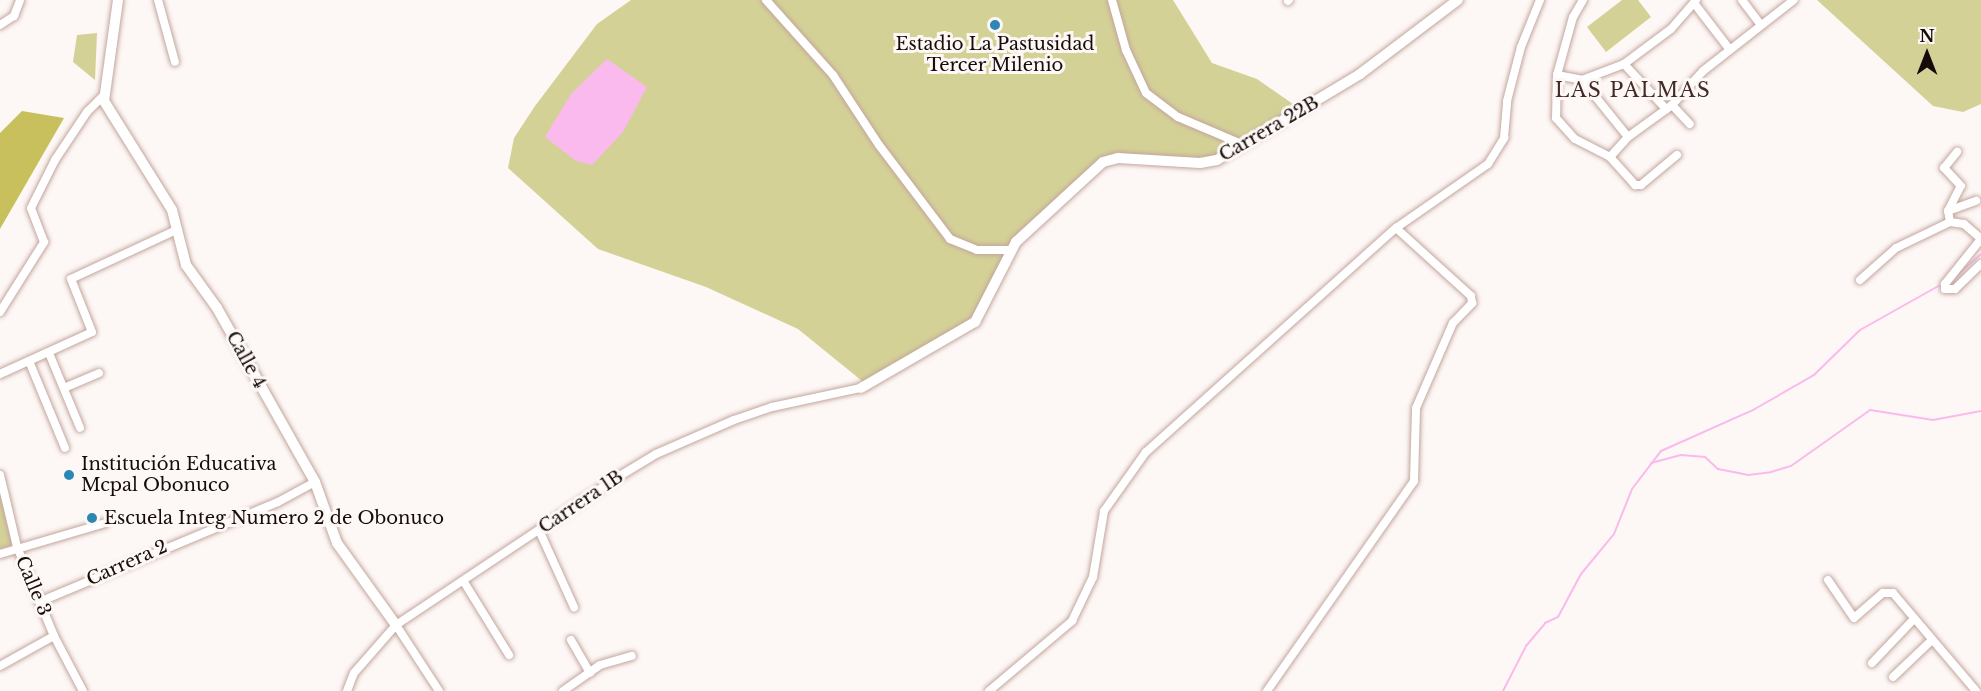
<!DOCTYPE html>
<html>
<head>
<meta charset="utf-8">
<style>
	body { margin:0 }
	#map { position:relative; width:1981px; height:691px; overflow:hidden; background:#fdf7f5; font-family:"Libre Baskerville",serif }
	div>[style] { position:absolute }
	.green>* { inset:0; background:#d4d197 }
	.forest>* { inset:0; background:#c8c05c }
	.water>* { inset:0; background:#fabaed }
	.stream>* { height:2px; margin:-1px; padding:0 1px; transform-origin:1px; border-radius:1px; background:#fabaed }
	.roads { filter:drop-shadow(0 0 2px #c3a69d) drop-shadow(0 0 2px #c3a69d) }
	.street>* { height:8px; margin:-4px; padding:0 4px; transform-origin:4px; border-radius:4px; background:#fff }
	.secondary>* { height:10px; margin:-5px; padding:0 5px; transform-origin:5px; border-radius:5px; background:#fff }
	.dots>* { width:16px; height:16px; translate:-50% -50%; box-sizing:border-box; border:3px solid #fdf7f5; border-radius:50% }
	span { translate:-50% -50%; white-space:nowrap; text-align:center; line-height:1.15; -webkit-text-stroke:6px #fdf7f5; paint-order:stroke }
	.poi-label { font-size:18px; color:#150c09 }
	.left { translate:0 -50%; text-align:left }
	.street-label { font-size:18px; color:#150c09 }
	.neighbourhood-label { font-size:20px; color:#422b24; letter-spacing:1.5px }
	.north { position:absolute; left:1897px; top:24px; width:60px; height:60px; -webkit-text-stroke:4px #fdf7f5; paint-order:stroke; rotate:0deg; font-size:16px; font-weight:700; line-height:24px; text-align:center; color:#150c09 }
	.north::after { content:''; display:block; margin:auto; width:21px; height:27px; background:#150c09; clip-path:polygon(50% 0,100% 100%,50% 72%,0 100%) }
</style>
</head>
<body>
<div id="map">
	<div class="green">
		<i style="clip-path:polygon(631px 0,1173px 0,1212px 63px,1257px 79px,1303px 111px,1217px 160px,1103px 162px,1016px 242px,983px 311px,867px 385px,798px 329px,706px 287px,598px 249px,508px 168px,514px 138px,535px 106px,597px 24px)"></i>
		<i style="clip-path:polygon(1622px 0,1638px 0,1651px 17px,1606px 52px,1587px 27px)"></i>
		<i style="clip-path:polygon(1817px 0,1981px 0,1981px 104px,1963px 112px,1933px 106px)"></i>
		<i style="clip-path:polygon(97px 33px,95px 80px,73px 62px,77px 35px)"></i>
		<i style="clip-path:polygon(0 487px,15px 544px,0 549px)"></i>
	</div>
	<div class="forest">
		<i style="clip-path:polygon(22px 111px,64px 118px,0 229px,0 133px)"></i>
	</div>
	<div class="water">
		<i style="clip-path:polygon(607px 59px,647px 87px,623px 132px,592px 165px,576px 161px,545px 137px,571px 94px)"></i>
	</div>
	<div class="stream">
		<i style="left:1957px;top:275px;width:32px;rotate:-41deg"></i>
		<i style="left:1651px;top:463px;width:31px;rotate:-15deg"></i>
		<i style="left:1681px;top:455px;width:24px;rotate:5deg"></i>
		<i style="left:1705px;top:457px;width:18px;rotate:43deg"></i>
		<i style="left:1718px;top:469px;width:31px;rotate:11deg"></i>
		<i style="left:1748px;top:475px;width:23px;rotate:-7deg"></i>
		<i style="left:1771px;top:472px;width:21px;rotate:-17deg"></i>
		<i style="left:1791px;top:466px;width:97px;rotate:-35.3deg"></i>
		<i style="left:1870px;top:410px;width:64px;rotate:9deg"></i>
		<i style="left:1933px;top:420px;width:49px;rotate:-10.6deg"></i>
		<i style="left:1503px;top:691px;width:51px;rotate:-62.9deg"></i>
		<i style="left:1526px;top:646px;width:30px;rotate:-50deg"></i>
		<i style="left:1545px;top:623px;width:14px;rotate:-25deg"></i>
		<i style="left:1558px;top:617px;width:49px;rotate:-61.9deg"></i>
		<i style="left:1581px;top:574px;width:52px;rotate:-50.5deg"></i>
		<i style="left:1614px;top:534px;width:48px;rotate:-68.2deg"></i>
		<i style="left:1632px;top:489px;width:48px;rotate:-52.7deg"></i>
		<i style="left:1661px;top:451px;width:101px;rotate:-24deg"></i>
		<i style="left:1753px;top:410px;width:70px;rotate:-29.8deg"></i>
		<i style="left:1814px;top:375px;width:64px;rotate:-44.4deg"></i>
		<i style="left:1860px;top:330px;width:94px;rotate:-29.3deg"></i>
	</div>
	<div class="roads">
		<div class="street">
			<i style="left:158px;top:0;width:64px;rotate:74.7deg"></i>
			<i style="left:766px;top:0;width:101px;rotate:48.2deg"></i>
			<i style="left:833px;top:75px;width:84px;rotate:56.7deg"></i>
			<i style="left:879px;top:145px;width:118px;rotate:52.9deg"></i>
			<i style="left:950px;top:239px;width:29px;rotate:22deg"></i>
			<i style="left:977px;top:250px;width:32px"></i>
			<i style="left:1112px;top:0;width:52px;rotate:74.4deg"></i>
			<i style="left:1126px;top:50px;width:47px;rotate:65.1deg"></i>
			<i style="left:1146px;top:93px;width:40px;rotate:37deg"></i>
			<i style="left:1178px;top:117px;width:72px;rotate:23deg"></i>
			<i style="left:1583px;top:0;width:20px;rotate:120deg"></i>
			<i style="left:1573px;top:17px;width:60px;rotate:105.4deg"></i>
			<i style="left:1557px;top:75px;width:43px;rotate:91.3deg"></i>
			<i style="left:1556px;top:118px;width:28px;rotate:48deg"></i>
			<i style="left:1575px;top:139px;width:39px;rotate:27deg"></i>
			<i style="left:1610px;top:157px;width:38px;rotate:48deg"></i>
			<i style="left:1635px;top:185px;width:6px"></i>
			<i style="left:1641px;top:185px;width:47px;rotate:-39.8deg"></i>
			<i style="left:1742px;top:0;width:30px;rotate:53deg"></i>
			<i style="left:1288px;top:1px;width:1px;rotate:-45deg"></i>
			<i style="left:1694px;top:3px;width:59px;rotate:52.5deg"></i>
			<i style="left:0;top:25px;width:17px;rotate:-33deg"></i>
			<i style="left:14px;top:16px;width:17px;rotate:-69deg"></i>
			<i style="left:1624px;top:64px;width:62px;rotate:47deg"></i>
			<i style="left:1557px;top:75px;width:25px;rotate:11deg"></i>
			<i style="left:1582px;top:80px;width:45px;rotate:-20.9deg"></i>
			<i style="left:1624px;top:64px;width:59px;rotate:-36.7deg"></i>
			<i style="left:1671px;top:29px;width:38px;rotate:-49deg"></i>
			<i style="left:1582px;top:80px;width:73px;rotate:51.1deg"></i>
			<i style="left:1672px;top:105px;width:26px;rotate:47deg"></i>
			<i style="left:1610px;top:157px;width:27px;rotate:-48deg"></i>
			<i style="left:1628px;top:137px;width:54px;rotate:-36deg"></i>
			<i style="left:1672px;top:105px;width:46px;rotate:-47.6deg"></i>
			<i style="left:1703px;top:71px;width:115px;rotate:-38deg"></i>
			<i style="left:1948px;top:211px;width:30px;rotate:-20deg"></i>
			<i style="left:1950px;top:222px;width:11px;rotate:-100deg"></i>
			<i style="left:1948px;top:211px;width:28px;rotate:-63deg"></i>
			<i style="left:1961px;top:186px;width:25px;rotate:-133deg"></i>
			<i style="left:1944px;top:168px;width:21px;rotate:-51deg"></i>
			<i style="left:1981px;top:239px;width:58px;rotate:128.7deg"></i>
			<i style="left:1945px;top:284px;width:5px;rotate:90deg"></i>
			<i style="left:1945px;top:289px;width:10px"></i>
			<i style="left:1955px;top:289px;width:36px;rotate:-44deg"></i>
			<i style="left:1860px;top:280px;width:48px;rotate:-41.6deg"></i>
			<i style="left:1896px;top:248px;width:60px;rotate:-25.7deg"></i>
			<i style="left:1950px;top:222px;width:14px;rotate:8deg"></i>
			<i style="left:1964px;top:224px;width:23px;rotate:41deg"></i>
			<i style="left:0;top:312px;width:83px;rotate:-57.8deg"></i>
			<i style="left:44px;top:242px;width:36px;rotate:-111deg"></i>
			<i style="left:31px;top:208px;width:54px;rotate:-63.4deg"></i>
			<i style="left:55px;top:160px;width:58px;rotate:-56.3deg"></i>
			<i style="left:87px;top:112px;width:25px;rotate:-45deg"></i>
			<i style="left:49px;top:353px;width:81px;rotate:67.5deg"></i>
			<i style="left:29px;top:361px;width:94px;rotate:67.5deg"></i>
			<i style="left:0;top:374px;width:101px;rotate:-24.5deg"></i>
			<i style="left:92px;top:332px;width:57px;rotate:-111.6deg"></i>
			<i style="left:71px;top:279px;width:116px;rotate:-25deg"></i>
			<i style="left:64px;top:388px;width:38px;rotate:-23deg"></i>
			<i style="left:0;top:475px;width:74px;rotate:76.7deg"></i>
			<i style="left:17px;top:547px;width:96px;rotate:67.4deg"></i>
			<i style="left:54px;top:636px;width:62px;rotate:62.2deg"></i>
			<i style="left:539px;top:530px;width:85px;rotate:65.6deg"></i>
			<i style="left:0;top:554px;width:109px;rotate:-16.4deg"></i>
			<i style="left:1828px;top:580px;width:46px;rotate:55.6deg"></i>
			<i style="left:1854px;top:618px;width:38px;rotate:-41deg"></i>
			<i style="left:1883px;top:593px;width:10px"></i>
			<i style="left:1893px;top:593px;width:128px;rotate:49.7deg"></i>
			<i style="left:464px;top:582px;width:86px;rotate:58.3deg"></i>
			<i style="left:39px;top:602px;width:259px;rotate:-22.7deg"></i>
			<i style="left:278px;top:502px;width:42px;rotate:-28.4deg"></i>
			<i style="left:396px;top:625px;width:79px;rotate:56.9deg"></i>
			<i style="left:571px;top:640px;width:38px;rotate:60deg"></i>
			<i style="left:1872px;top:663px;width:59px;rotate:-46.4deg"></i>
			<i style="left:0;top:666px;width:62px;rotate:-29.1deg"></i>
			<i style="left:1893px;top:677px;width:52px;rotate:-43.5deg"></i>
			<i style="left:347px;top:691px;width:19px;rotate:-69deg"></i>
			<i style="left:354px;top:673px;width:64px;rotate:-48.8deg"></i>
			<i style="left:396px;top:625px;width:267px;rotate:-33.7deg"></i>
			<i style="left:618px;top:477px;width:44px;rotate:-31.2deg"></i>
			<i style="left:656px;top:454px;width:85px;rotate:-23.6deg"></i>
			<i style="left:734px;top:420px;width:40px;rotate:-18.9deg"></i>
			<i style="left:772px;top:407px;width:91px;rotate:-12.1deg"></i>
			<i style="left:563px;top:691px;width:45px;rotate:-35.1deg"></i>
			<i style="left:600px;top:665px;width:33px;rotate:-16deg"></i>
			<i style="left:989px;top:691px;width:109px;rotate:-40.1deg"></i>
			<i style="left:1072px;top:621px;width:49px;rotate:-64.5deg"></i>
			<i style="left:1093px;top:577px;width:67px;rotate:-80.5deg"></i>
			<i style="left:1104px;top:511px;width:72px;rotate:-54.6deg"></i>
			<i style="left:1146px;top:452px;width:336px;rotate:-41.9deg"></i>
			<i style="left:1396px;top:228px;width:112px;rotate:-34.8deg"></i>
			<i style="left:1488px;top:164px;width:31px;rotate:-58deg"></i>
			<i style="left:1504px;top:138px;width:37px;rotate:-85deg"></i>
			<i style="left:1507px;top:101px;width:56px;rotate:-75.5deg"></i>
			<i style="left:1521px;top:47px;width:51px;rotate:-68deg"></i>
			<i style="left:1267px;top:691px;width:256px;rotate:-55deg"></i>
			<i style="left:1414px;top:481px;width:73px;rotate:-88.4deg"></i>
			<i style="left:1416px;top:408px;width:93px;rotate:-66.5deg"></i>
			<i style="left:1453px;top:323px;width:28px;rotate:-46deg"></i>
			<i style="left:1472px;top:303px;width:7px;rotate:-98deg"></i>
			<i style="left:1471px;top:296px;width:101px;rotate:-137.8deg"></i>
		</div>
		<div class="secondary">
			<i style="left:118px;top:0;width:102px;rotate:97.9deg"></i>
			<i style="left:104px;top:101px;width:128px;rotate:58deg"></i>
			<i style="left:172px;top:210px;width:57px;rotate:75.7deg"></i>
			<i style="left:186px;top:265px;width:53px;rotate:54.2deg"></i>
			<i style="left:217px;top:308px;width:200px;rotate:60.6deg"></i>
			<i style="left:315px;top:482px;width:65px;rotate:70.2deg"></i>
			<i style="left:337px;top:543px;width:101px;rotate:54.3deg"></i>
			<i style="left:861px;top:388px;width:132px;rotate:-30.1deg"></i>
			<i style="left:975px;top:322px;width:90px;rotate:-62.9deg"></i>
			<i style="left:1016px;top:242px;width:118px;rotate:-42.6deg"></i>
			<i style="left:1103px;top:162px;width:16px;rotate:-15deg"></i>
			<i style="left:1118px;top:158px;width:82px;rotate:3.5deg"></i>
			<i style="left:1200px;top:163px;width:17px;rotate:-10deg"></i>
			<i style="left:1217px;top:160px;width:167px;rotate:-31deg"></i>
			<i style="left:1360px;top:74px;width:123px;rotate:-37.1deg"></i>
		</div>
	</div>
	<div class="dots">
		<i style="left:995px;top:25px;background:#2c87b4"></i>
		<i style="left:69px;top:475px;background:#2c87b4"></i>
		<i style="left:92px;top:518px;background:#2c87b4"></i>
	</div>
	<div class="poi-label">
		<span style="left:995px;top:55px">Estadio La Pastusidad<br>Tercer Milenio</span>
		<span class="left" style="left:81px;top:475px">Institución Educativa<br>Mcpal Obonuco</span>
		<span class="left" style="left:104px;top:518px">Escuela Integ Numero 2 de Obonuco</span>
	</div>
	<div class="street-label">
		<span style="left:1269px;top:129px;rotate:-30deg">Carrera 22B</span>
		<span style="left:246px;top:360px;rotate:61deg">Calle 4</span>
		<span style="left:581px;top:502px;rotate:-34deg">Carrera 1B</span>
		<span style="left:127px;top:563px;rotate:-24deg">Carrera 2</span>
		<span style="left:33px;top:586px;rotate:67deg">Calle 3</span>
	</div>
	<div class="neighbourhood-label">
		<span style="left:1633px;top:90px">LAS PALMAS</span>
	</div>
	<div class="north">N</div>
</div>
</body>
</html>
